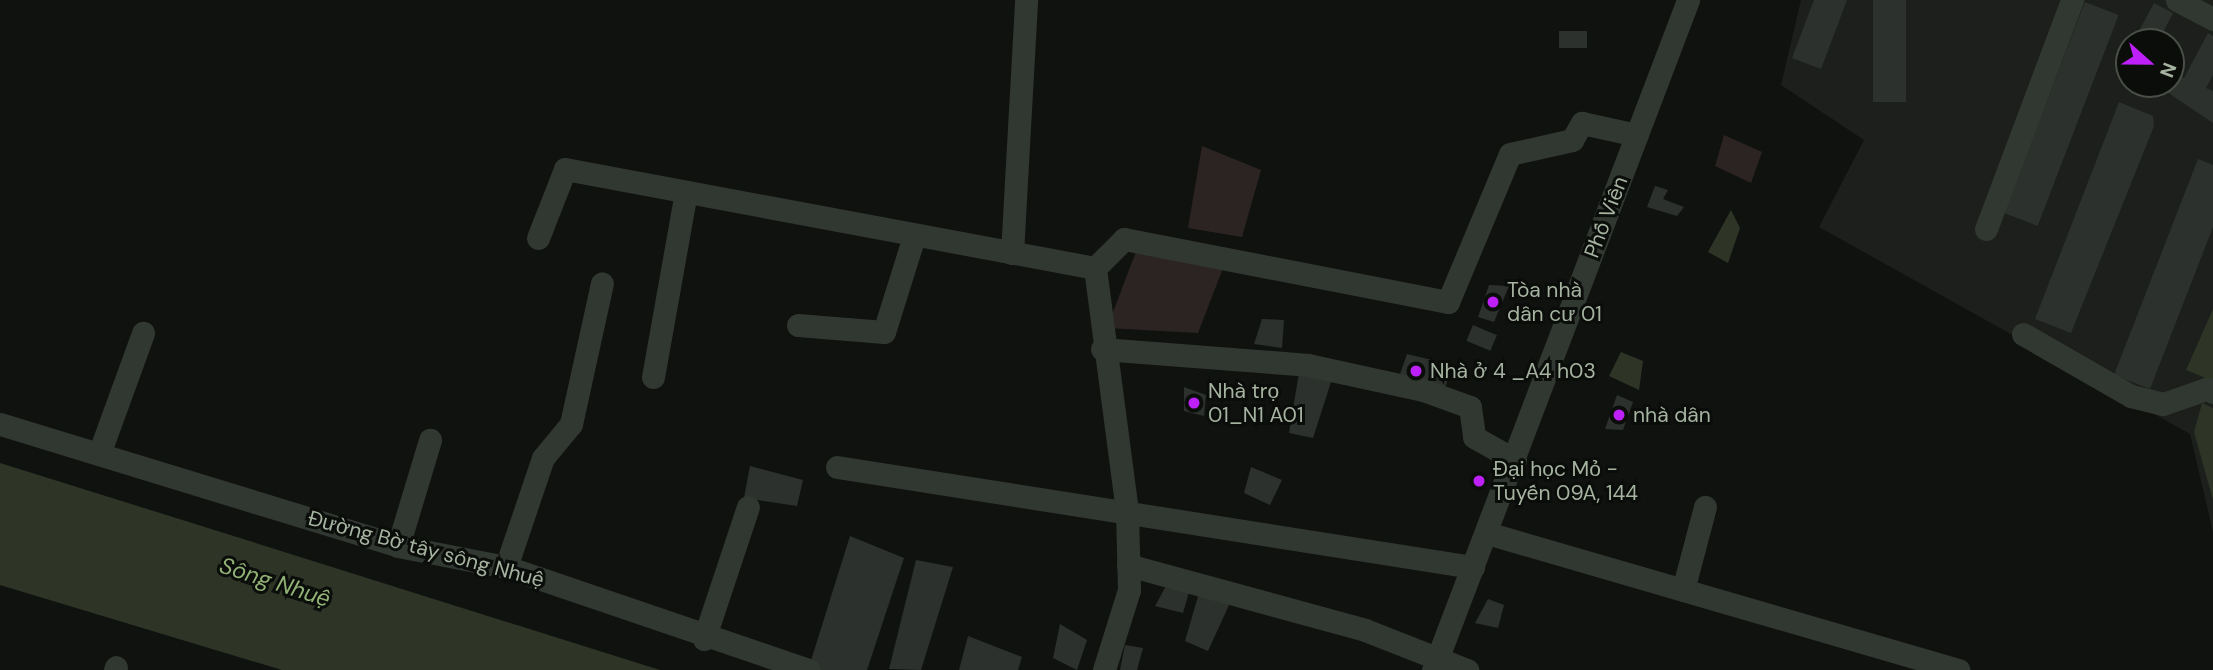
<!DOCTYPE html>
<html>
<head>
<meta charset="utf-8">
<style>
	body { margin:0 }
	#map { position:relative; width:2213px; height:670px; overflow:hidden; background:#101210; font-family:"DM Sans",sans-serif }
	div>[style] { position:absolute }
	.built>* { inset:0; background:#1c1f1c }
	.green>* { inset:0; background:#2c2422 }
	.water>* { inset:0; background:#2e3526 }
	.building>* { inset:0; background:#2d312d; transform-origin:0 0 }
	.minor>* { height:23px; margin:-11.5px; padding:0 11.5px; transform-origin:11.5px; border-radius:11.5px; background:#313731 }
	.dots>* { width:19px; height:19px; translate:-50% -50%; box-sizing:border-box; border:4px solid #0b0d0b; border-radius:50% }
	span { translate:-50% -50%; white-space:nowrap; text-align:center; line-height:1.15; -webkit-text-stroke:6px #0b0d0b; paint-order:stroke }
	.street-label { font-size:21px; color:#a5b3a0 }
	.poi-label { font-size:21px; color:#a5b3a0 }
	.left { translate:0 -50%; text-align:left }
	.water-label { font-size:23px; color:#91b175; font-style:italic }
	.north { position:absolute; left:2115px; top:28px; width:70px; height:70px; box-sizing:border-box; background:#0b0d0b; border:2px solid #494f47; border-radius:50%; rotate:111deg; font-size:19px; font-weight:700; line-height:28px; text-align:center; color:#a5b3a0 }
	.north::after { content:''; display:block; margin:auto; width:24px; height:32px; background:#be20f9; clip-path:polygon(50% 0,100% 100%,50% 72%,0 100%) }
</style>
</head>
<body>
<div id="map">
	<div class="built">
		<i style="clip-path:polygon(evenodd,1801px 0,2213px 0,2213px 532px,2190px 434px,1819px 227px,1864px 140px,1781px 85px,1801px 0,2129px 42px,2171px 42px,2171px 84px,2129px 84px,2129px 42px)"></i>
	</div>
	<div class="green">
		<i style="clip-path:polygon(1724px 135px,1762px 152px,1751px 183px,1715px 166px)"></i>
		<i style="clip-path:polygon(1202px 146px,1261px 170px,1242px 237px,1188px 228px)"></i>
		<i style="clip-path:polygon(1137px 249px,1225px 263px,1198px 333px,1107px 328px)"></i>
	</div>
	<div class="water">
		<i style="clip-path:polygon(1731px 210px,1740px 228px,1728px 263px,1708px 252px)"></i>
		<i style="clip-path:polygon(2213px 309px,2213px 381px,2186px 370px)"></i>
		<i style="clip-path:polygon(1621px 352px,1643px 361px,1639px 390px,1609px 376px)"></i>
		<i style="clip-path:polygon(2202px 403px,2213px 408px,2213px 500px,2194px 432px)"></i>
		<i style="clip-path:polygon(0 463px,176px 518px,660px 670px,282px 670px,0 585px)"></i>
	</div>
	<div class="building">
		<i style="clip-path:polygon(1814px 0,1847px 0,1821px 69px,1792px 58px)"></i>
		<i style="left:1873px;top:0;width:33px;height:102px"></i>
		<i style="left:2085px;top:2px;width:36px;height:226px;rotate:21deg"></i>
		<i style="clip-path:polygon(2154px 3px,2173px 13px,2158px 42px,2133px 42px)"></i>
		<i style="left:1587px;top:31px;width:17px;height:28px;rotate:90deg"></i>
		<i style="clip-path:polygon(2208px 33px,2213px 36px,2213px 75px,2206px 88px,2213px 91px,2213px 123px,2155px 84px,2171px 84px,2171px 71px,2184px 78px)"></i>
		<i style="clip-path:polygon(2119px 102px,2153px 116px,2154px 126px,2071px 333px,2035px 319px)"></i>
		<i style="clip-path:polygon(2198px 159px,2213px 165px,2213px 227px,2150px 389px,2114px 375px)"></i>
		<i style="clip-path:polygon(1655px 186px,1668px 190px,1663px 199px,1684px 207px,1677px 216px,1647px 207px)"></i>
		<i style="clip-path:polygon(1489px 285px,1509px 286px,1494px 322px,1478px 317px)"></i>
		<i style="clip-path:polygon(1262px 319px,1284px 320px,1282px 348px,1254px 344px)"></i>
		<i style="left:1473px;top:325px;width:26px;height:17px;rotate:23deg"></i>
		<i style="clip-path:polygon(1407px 354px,1436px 361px,1423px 390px,1398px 380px)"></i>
		<i style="left:1434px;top:368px;width:16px;height:31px;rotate:15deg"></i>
		<i style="clip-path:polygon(1299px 373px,1332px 379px,1313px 438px,1289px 433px)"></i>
		<i style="clip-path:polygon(1184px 387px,1206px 395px,1204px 416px,1184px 411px)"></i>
		<i style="clip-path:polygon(1617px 395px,1633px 402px,1623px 430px,1605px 429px)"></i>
		<i style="clip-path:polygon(750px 466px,803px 480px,797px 506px,744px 498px)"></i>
		<i style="clip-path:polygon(1251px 467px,1282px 480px,1270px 505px,1244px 493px)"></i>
		<i style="clip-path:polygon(850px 536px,904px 558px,867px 670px,808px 670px)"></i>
		<i style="clip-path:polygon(916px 560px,953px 567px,921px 670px,889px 669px)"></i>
		<i style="clip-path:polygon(1166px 586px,1189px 592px,1183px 613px,1155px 606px)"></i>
		<i style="clip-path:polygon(1199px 593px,1229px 605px,1208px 651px,1185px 641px)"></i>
		<i style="clip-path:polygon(1488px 599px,1504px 605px,1498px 628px,1475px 623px)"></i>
		<i style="clip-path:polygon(1060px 624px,1087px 640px,1077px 670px,1053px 658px)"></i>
		<i style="clip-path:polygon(968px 636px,1022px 657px,1018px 670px,959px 670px)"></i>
		<i style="clip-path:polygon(1125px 645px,1143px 648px,1137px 670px,1120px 670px)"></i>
	</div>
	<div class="minor">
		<i style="left:2177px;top:0;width:41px;rotate:27.8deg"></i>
		<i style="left:1986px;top:229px;width:245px;rotate:-69.4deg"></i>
		<i style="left:538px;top:238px;width:74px;rotate:-68.6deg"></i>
		<i style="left:565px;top:169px;width:539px;rotate:10.58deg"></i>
		<i style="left:1012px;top:253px;width:253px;rotate:-86.8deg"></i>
		<i style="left:1095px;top:268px;width:41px;rotate:-45deg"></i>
		<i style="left:1124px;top:239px;width:330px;rotate:11deg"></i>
		<i style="left:1448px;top:302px;width:160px;rotate:-67.3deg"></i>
		<i style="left:1510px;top:154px;width:64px;rotate:-12.7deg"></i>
		<i style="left:1572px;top:140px;width:20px;rotate:-60deg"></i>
		<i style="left:1582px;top:123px;width:56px;rotate:12.3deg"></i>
		<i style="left:1095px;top:268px;width:246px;rotate:82.5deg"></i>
		<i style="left:1127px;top:512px;width:78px;rotate:88.5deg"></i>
		<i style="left:1129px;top:590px;width:84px;rotate:107.4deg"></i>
		<i style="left:798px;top:325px;width:86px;rotate:4.7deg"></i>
		<i style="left:884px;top:332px;width:101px;rotate:-72.6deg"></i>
		<i style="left:2023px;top:334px;width:125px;rotate:29.9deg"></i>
		<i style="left:2131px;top:396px;width:33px;rotate:14deg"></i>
		<i style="left:2163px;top:404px;width:46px;rotate:-19.2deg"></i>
		<i style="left:2206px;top:389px;width:8px;rotate:23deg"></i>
		<i style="left:1102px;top:349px;width:207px;rotate:4.4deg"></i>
		<i style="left:1308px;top:365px;width:118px;rotate:12.3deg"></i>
		<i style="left:1423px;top:390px;width:50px;rotate:19.9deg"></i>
		<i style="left:1470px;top:407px;width:30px;rotate:82deg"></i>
		<i style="left:1474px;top:437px;width:47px;rotate:29.3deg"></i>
		<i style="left:653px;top:377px;width:188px;rotate:-79.9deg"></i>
		<i style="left:0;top:424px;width:416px;rotate:17deg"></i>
		<i style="left:398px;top:546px;width:110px;rotate:11deg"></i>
		<i style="left:506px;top:567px;width:320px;rotate:18.8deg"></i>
		<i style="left:99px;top:454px;width:129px;rotate:-70deg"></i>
		<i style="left:837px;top:467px;width:644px;rotate:8.94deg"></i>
		<i style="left:1487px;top:533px;width:491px;rotate:16.2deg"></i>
		<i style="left:398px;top:546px;width:111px;rotate:-73.2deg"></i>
		<i style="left:1128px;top:565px;width:246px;rotate:15.3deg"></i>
		<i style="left:1365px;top:630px;width:110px;rotate:21.4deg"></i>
		<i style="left:506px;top:567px;width:115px;rotate:-71.3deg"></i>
		<i style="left:543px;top:458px;width:44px;rotate:-50.5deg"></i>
		<i style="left:571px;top:424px;width:144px;rotate:-77.6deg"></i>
		<i style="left:1683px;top:590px;width:86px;rotate:-75.2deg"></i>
		<i style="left:704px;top:639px;width:139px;rotate:-71.6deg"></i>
		<i style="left:115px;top:670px;width:3px;rotate:-72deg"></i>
		<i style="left:1433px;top:670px;width:717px;rotate:-69.16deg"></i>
	</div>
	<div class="dots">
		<i style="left:1493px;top:302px;background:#be20f9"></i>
		<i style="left:1416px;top:371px;background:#be20f9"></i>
		<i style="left:1194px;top:403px;background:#be20f9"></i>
		<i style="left:1619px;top:415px;background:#be20f9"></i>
		<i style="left:1479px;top:481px;background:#be20f9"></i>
	</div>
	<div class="street-label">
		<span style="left:1606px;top:217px;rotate:-69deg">Phố Viên</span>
		<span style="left:426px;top:549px;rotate:15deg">Đường Bờ tây sông Nhuệ</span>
	</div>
	<div class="poi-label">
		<span class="left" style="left:1507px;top:302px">Tòa nhà<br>dân cư 01</span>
		<span class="left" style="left:1430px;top:371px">Nhà ở 4 _A4 h03</span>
		<span class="left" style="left:1208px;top:403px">Nhà trọ<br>01_N1 A01</span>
		<span class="left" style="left:1633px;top:415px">nhà dân</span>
		<span class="left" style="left:1493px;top:481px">Đại học Mỏ -<br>Tuyến 09A, 144</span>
	</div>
	<div class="water-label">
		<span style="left:275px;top:582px;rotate:18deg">Sông Nhuệ</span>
	</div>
	<div class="north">N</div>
</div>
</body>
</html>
